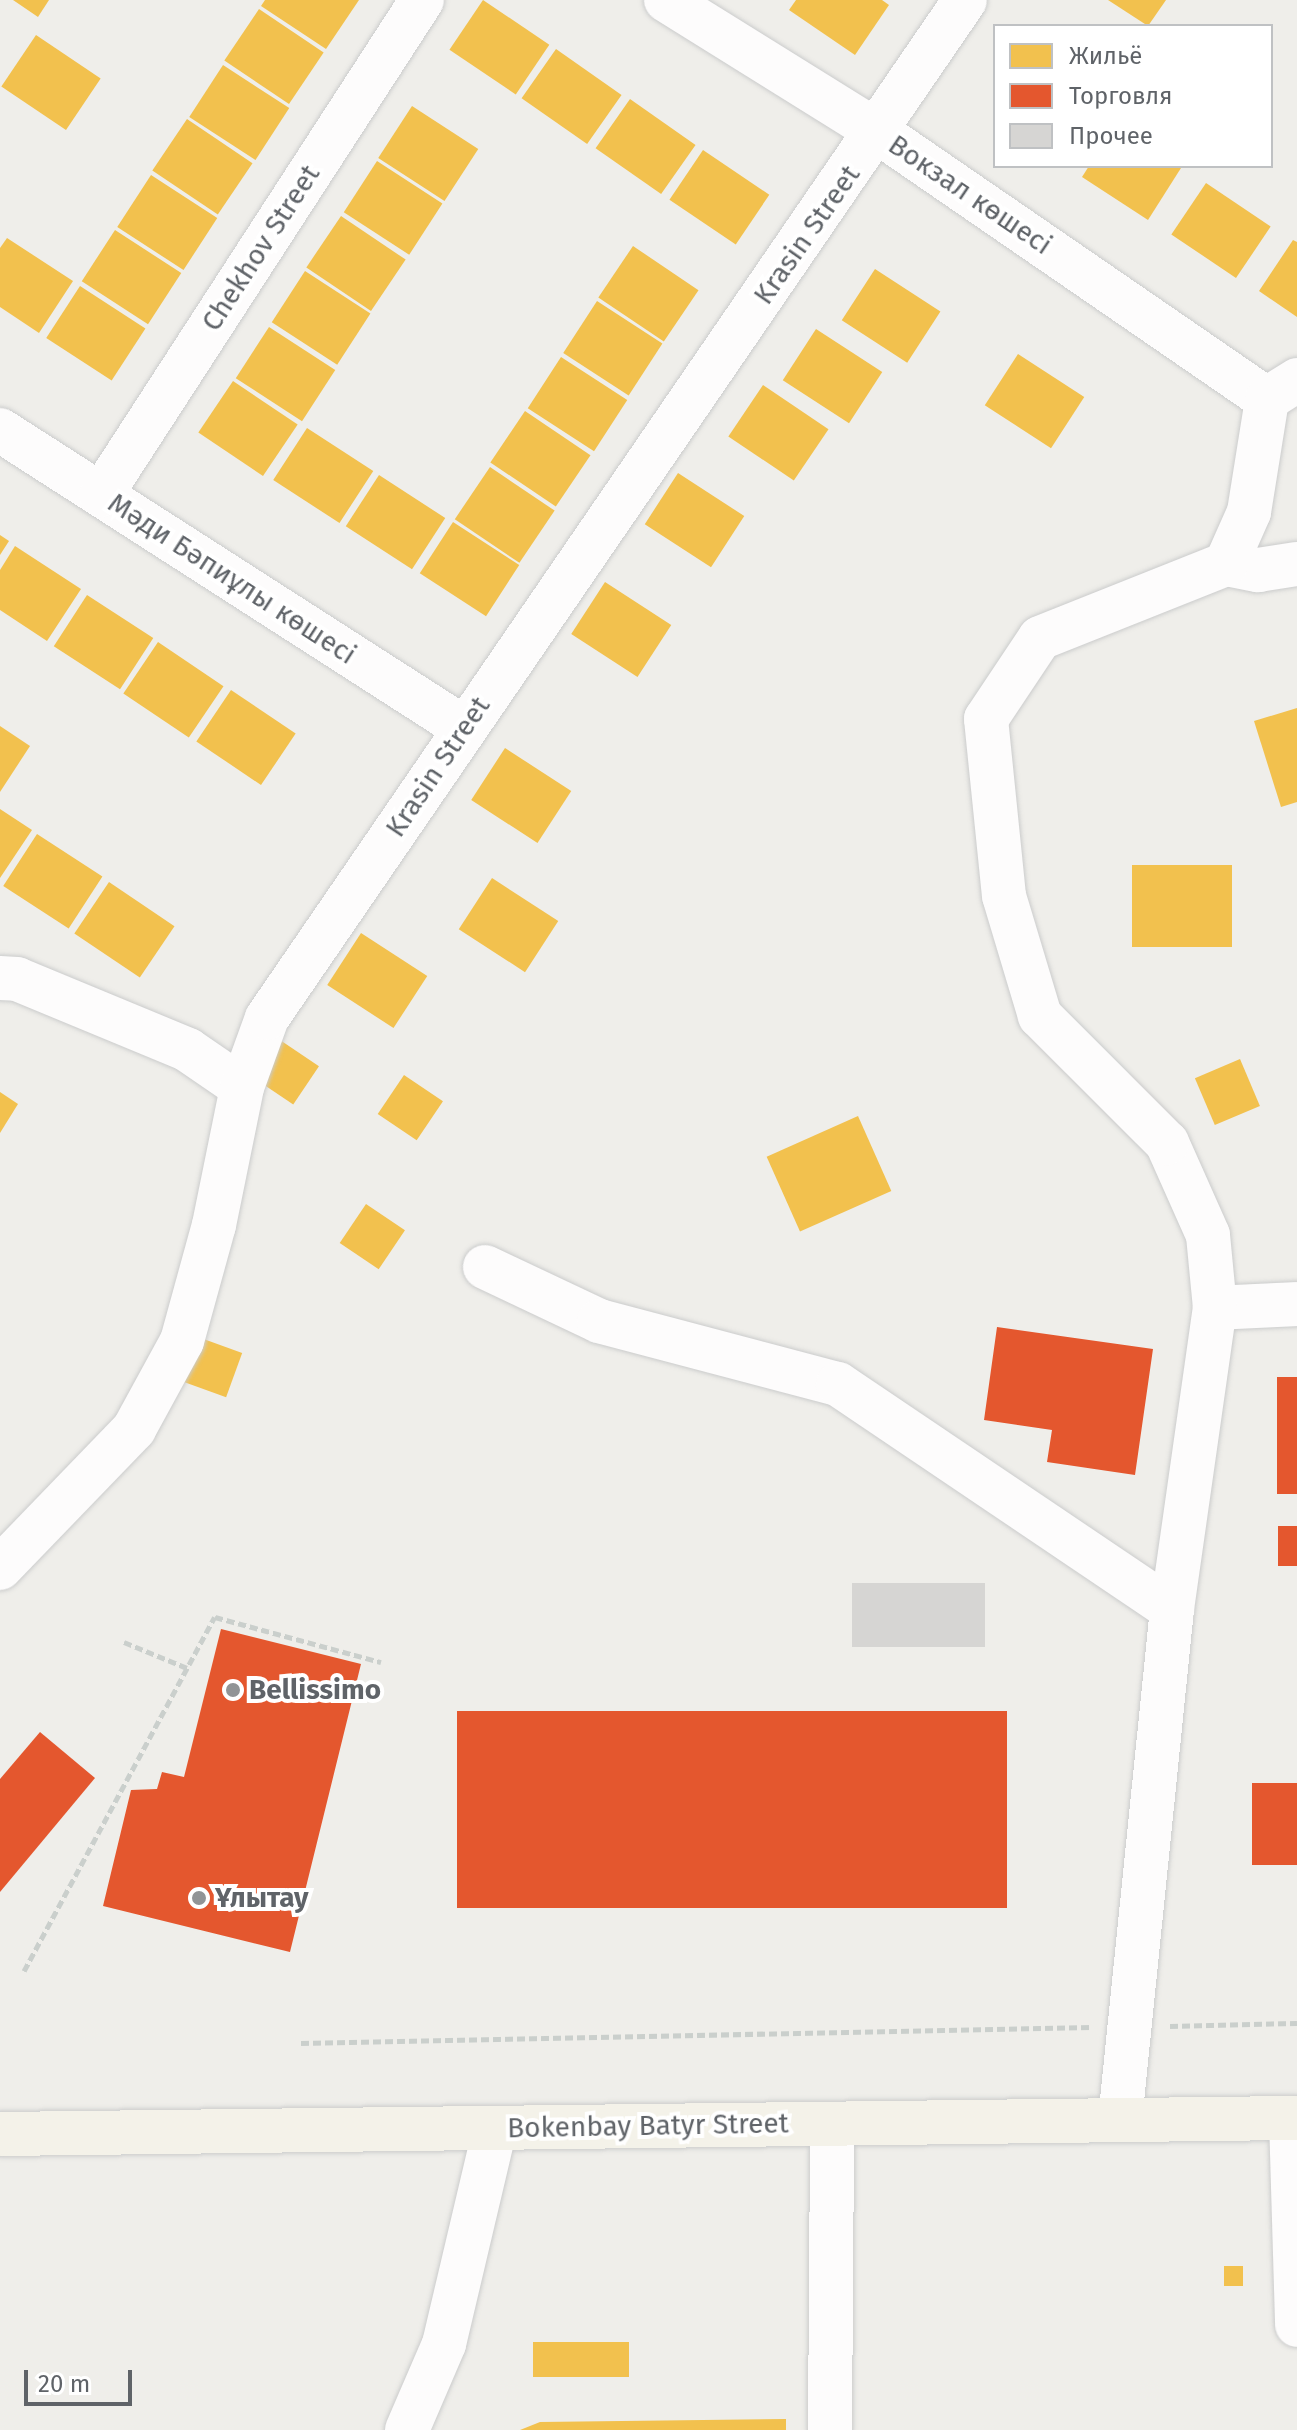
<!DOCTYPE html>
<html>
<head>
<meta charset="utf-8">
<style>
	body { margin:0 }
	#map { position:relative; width:1297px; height:2430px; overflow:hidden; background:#efeeea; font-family:"Fira Sans",sans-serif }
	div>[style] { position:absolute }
	.homes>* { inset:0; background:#f2c14e; transform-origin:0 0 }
	.shops>* { inset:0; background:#e4572e; transform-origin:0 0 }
	.building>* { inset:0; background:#d6d5d3; transform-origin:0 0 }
	.path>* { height:5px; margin-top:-2.5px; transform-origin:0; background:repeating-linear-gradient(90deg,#cacfcc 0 8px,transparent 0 12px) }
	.roads { filter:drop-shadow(0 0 2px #cbcccc) drop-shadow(0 0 2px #cbcccc) }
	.minor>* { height:44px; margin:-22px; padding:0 22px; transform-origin:22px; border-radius:22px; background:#fdfcfc }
	.major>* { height:44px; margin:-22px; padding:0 22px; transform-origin:22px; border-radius:22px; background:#f4f2e9 }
	.dots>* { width:22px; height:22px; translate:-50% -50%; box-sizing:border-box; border:4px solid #fff; border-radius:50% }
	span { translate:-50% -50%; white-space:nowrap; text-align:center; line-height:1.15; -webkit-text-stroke:8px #fff; paint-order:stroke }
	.street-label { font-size:28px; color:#5f6368 }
	.poi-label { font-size:28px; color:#5f6368; font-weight:700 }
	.left { translate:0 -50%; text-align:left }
	.legend { position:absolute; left:993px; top:24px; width:280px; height:144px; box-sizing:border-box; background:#fff; border:2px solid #bfc1c3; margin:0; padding:10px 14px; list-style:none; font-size:24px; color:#5f6368 }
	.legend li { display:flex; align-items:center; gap:16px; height:40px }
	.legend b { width:40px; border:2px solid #bfc1c3 }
	.scale { position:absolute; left:24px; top:2370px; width:108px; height:36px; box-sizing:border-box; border:4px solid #5f6368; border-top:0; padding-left:10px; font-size:24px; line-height:28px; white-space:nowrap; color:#5f6368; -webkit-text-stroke:6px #fff; paint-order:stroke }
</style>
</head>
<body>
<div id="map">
	<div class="homes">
		<i style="clip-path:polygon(13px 0,49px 0,38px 17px)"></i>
		<i style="clip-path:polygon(265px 0,359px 0,326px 49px,261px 6px)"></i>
		<i style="left:483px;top:0;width:80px;height:60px;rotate:34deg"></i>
		<i style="clip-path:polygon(796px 0,882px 0,889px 5px,855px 55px,789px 10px)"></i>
		<i style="clip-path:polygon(1108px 0,1166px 0,1148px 26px)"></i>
		<i style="left:259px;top:9px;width:78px;height:62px;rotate:34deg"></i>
		<i style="left:36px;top:35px;width:78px;height:62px;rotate:34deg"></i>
		<i style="left:556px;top:49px;width:80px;height:60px;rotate:35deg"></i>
		<i style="left:223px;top:65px;width:79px;height:62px;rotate:33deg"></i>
		<i style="left:630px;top:99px;width:80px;height:60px;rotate:35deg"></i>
		<i style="left:412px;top:106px;width:79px;height:62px;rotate:33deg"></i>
		<i style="left:187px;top:119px;width:79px;height:62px;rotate:34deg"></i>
		<i style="left:703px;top:150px;width:80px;height:60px;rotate:34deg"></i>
		<i style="left:377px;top:161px;width:78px;height:61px;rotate:33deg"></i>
		<i style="clip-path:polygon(1089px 166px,1178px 166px,1181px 168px,1148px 220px,1082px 177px)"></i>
		<i style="left:151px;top:175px;width:79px;height:62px;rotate:33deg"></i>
		<i style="left:1206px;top:183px;width:78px;height:62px;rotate:34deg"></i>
		<i style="left:341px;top:216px;width:78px;height:62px;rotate:34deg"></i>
		<i style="left:115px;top:230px;width:79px;height:61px;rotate:33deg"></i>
		<i style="clip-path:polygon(7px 238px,73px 281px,39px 333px,0 307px,0 248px)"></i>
		<i style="clip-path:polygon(1293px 240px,1297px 242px,1297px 317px,1259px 291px)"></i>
		<i style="left:633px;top:246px;width:79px;height:62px;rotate:34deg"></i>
		<i style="left:875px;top:269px;width:78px;height:61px;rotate:33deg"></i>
		<i style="left:305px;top:271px;width:78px;height:61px;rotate:33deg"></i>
		<i style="left:80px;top:286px;width:78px;height:62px;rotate:33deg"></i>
		<i style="left:597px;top:301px;width:78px;height:62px;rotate:33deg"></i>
		<i style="left:269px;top:327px;width:79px;height:61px;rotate:33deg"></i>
		<i style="left:816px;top:329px;width:79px;height:61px;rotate:33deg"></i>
		<i style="left:1018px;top:354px;width:79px;height:61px;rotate:33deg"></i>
		<i style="left:561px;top:357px;width:79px;height:61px;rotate:33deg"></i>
		<i style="left:233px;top:381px;width:78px;height:62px;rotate:34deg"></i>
		<i style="left:763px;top:385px;width:79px;height:62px;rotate:34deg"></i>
		<i style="left:525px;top:411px;width:79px;height:62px;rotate:34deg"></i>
		<i style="left:307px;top:428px;width:79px;height:62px;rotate:33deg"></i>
		<i style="left:490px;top:467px;width:78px;height:63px;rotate:34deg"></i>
		<i style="left:678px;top:473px;width:79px;height:61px;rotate:33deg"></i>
		<i style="left:379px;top:475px;width:79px;height:61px;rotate:33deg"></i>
		<i style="left:453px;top:522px;width:79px;height:61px;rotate:33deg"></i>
		<i style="clip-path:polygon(0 535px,9px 541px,0 555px)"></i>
		<i style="clip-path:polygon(15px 546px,81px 589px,47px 641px,0 610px,0 570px)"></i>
		<i style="left:605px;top:582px;width:79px;height:62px;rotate:33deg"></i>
		<i style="left:87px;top:595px;width:79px;height:61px;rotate:33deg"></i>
		<i style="left:158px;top:642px;width:79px;height:62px;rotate:34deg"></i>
		<i style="left:231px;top:690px;width:78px;height:62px;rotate:34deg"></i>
		<i style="clip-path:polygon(1297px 708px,1297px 802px,1281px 807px,1254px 721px)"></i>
		<i style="clip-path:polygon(0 726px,30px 746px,0 792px)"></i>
		<i style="left:505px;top:748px;width:79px;height:62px;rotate:33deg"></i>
		<i style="clip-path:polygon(0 809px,32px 830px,0 878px)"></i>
		<i style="left:37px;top:834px;width:78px;height:62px;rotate:33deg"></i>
		<i style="left:1132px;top:865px;width:100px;height:82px"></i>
		<i style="left:492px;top:878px;width:79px;height:61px;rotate:33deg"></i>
		<i style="left:109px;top:882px;width:79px;height:62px;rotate:34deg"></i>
		<i style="left:361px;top:933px;width:79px;height:62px;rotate:33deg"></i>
		<i style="left:280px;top:1040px;width:47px;height:46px;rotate:34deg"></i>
		<i style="left:1240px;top:1059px;width:51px;height:49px;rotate:67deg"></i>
		<i style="left:404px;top:1075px;width:47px;height:47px;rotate:34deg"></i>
		<i style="clip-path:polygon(0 1092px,18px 1104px,0 1133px)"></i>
		<i style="left:858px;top:1116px;width:82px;height:100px;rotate:66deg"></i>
		<i style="left:366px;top:1204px;width:47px;height:47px;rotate:34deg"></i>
		<i style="left:198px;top:1337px;width:47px;height:47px;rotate:20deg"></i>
		<i style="left:1224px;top:2266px;width:19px;height:20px"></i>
		<i style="left:629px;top:2342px;width:35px;height:96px;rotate:90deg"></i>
		<i style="clip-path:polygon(786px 2419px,786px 2430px,520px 2430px,540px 2422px)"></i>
	</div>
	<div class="shops">
		<i style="clip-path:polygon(997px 1327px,1153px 1349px,1135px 1475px,1047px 1462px,1052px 1430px,984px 1420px)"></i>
		<i style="left:1277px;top:1377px;width:20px;height:117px"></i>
		<i style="left:1297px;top:1526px;width:40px;height:19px;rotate:90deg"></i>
		<i style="clip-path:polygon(221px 1629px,361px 1664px,290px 1952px,103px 1906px,131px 1790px,157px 1789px,162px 1772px,184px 1777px)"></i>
		<i style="left:457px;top:1711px;width:550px;height:197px"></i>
		<i style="clip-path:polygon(40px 1732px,95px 1778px,0 1892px,0 1779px)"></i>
		<i style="left:1252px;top:1783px;width:45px;height:82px"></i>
	</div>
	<div class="building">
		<i style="left:852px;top:1583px;width:133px;height:64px"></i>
	</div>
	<div class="path">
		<i style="left:124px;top:1642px;width:68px;rotate:22.4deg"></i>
		<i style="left:24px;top:1971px;width:402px;rotate:-61.7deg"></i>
		<i style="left:215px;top:1617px;width:172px;rotate:15.2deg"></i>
		<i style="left:1170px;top:2026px;width:127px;rotate:-1.4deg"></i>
		<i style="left:301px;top:2043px;width:791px;rotate:-1.16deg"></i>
	</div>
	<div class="roads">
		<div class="minor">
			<i style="left:666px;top:0;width:250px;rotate:31.9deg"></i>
			<i style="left:878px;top:132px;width:472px;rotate:34.5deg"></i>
			<i style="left:0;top:430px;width:551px;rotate:32.71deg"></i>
			<i style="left:101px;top:495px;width:590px;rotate:-57.04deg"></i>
			<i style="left:1226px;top:564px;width:33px;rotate:11deg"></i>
			<i style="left:1258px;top:570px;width:39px;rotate:-9deg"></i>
			<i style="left:0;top:978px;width:17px;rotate:3deg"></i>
			<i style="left:17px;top:979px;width:185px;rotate:22.5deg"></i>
			<i style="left:188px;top:1050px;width:65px;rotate:34.4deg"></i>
			<i style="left:485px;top:1267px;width:126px;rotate:25.3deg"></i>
			<i style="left:599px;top:1321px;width:247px;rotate:14.8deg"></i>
			<i style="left:838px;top:1384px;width:403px;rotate:34deg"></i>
			<i style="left:1215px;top:1308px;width:82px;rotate:-2.8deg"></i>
			<i style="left:0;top:1568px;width:193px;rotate:-46deg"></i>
			<i style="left:134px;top:1429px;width:100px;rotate:-61.4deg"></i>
			<i style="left:182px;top:1341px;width:120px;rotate:-74.6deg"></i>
			<i style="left:214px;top:1225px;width:141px;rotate:-78.5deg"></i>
			<i style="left:242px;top:1087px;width:73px;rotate:-70.1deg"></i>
			<i style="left:267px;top:1018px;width:1234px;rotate:-55.56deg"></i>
			<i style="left:1291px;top:2119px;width:206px;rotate:88.3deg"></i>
			<i style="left:1120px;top:2120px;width:514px;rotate:-84.19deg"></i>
			<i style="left:1172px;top:1609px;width:304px;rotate:-81.9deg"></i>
			<i style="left:1215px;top:1308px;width:73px;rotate:-95.5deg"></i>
			<i style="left:1208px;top:1235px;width:101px;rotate:-114deg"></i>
			<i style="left:1167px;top:1143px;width:180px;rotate:-135deg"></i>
			<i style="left:1040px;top:1016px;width:125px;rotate:-106.7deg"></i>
			<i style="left:1004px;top:896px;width:178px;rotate:-95.8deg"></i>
			<i style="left:986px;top:719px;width:97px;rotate:-56.3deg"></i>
			<i style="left:1040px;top:638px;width:200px;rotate:-21.7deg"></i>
			<i style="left:1226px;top:564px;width:57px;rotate:-66.1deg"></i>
			<i style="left:1249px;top:512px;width:114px;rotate:-80.9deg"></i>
			<i style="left:1267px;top:399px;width:36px;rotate:-32deg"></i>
			<i style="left:407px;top:2430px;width:94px;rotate:-66.7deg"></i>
			<i style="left:444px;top:2344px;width:222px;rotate:-76.7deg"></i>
			<i style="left:830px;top:2430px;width:306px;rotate:-89.6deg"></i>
		</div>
		<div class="major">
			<i style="left:0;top:2134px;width:1297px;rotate:-0.71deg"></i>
		</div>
	</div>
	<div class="dots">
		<i style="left:233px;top:1690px;background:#919496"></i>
		<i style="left:199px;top:1898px;background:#919496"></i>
	</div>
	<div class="street-label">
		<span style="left:970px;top:195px;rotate:34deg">Вокзал көшесі</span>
		<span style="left:807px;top:235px;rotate:-55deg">Krasin Street</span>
		<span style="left:261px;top:248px;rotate:-57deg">Chekhov Street</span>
		<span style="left:232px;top:579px;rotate:33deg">Мәди Бәпиұлы көшесі</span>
		<span style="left:438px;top:767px;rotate:-56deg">Krasin Street</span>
		<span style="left:648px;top:2126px;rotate:-1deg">Bokenbay Batyr Street</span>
	</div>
	<div class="poi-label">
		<span class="left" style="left:249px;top:1690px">Bellissimo</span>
		<span class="left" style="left:215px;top:1898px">Ұлытау</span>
	</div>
	<ul class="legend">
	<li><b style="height:22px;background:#f2c14e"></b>Жильё</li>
	<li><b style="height:22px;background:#e4572e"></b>Торговля</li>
	<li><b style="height:22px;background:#d6d5d3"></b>Прочее</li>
	</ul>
	<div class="scale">20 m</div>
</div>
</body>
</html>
